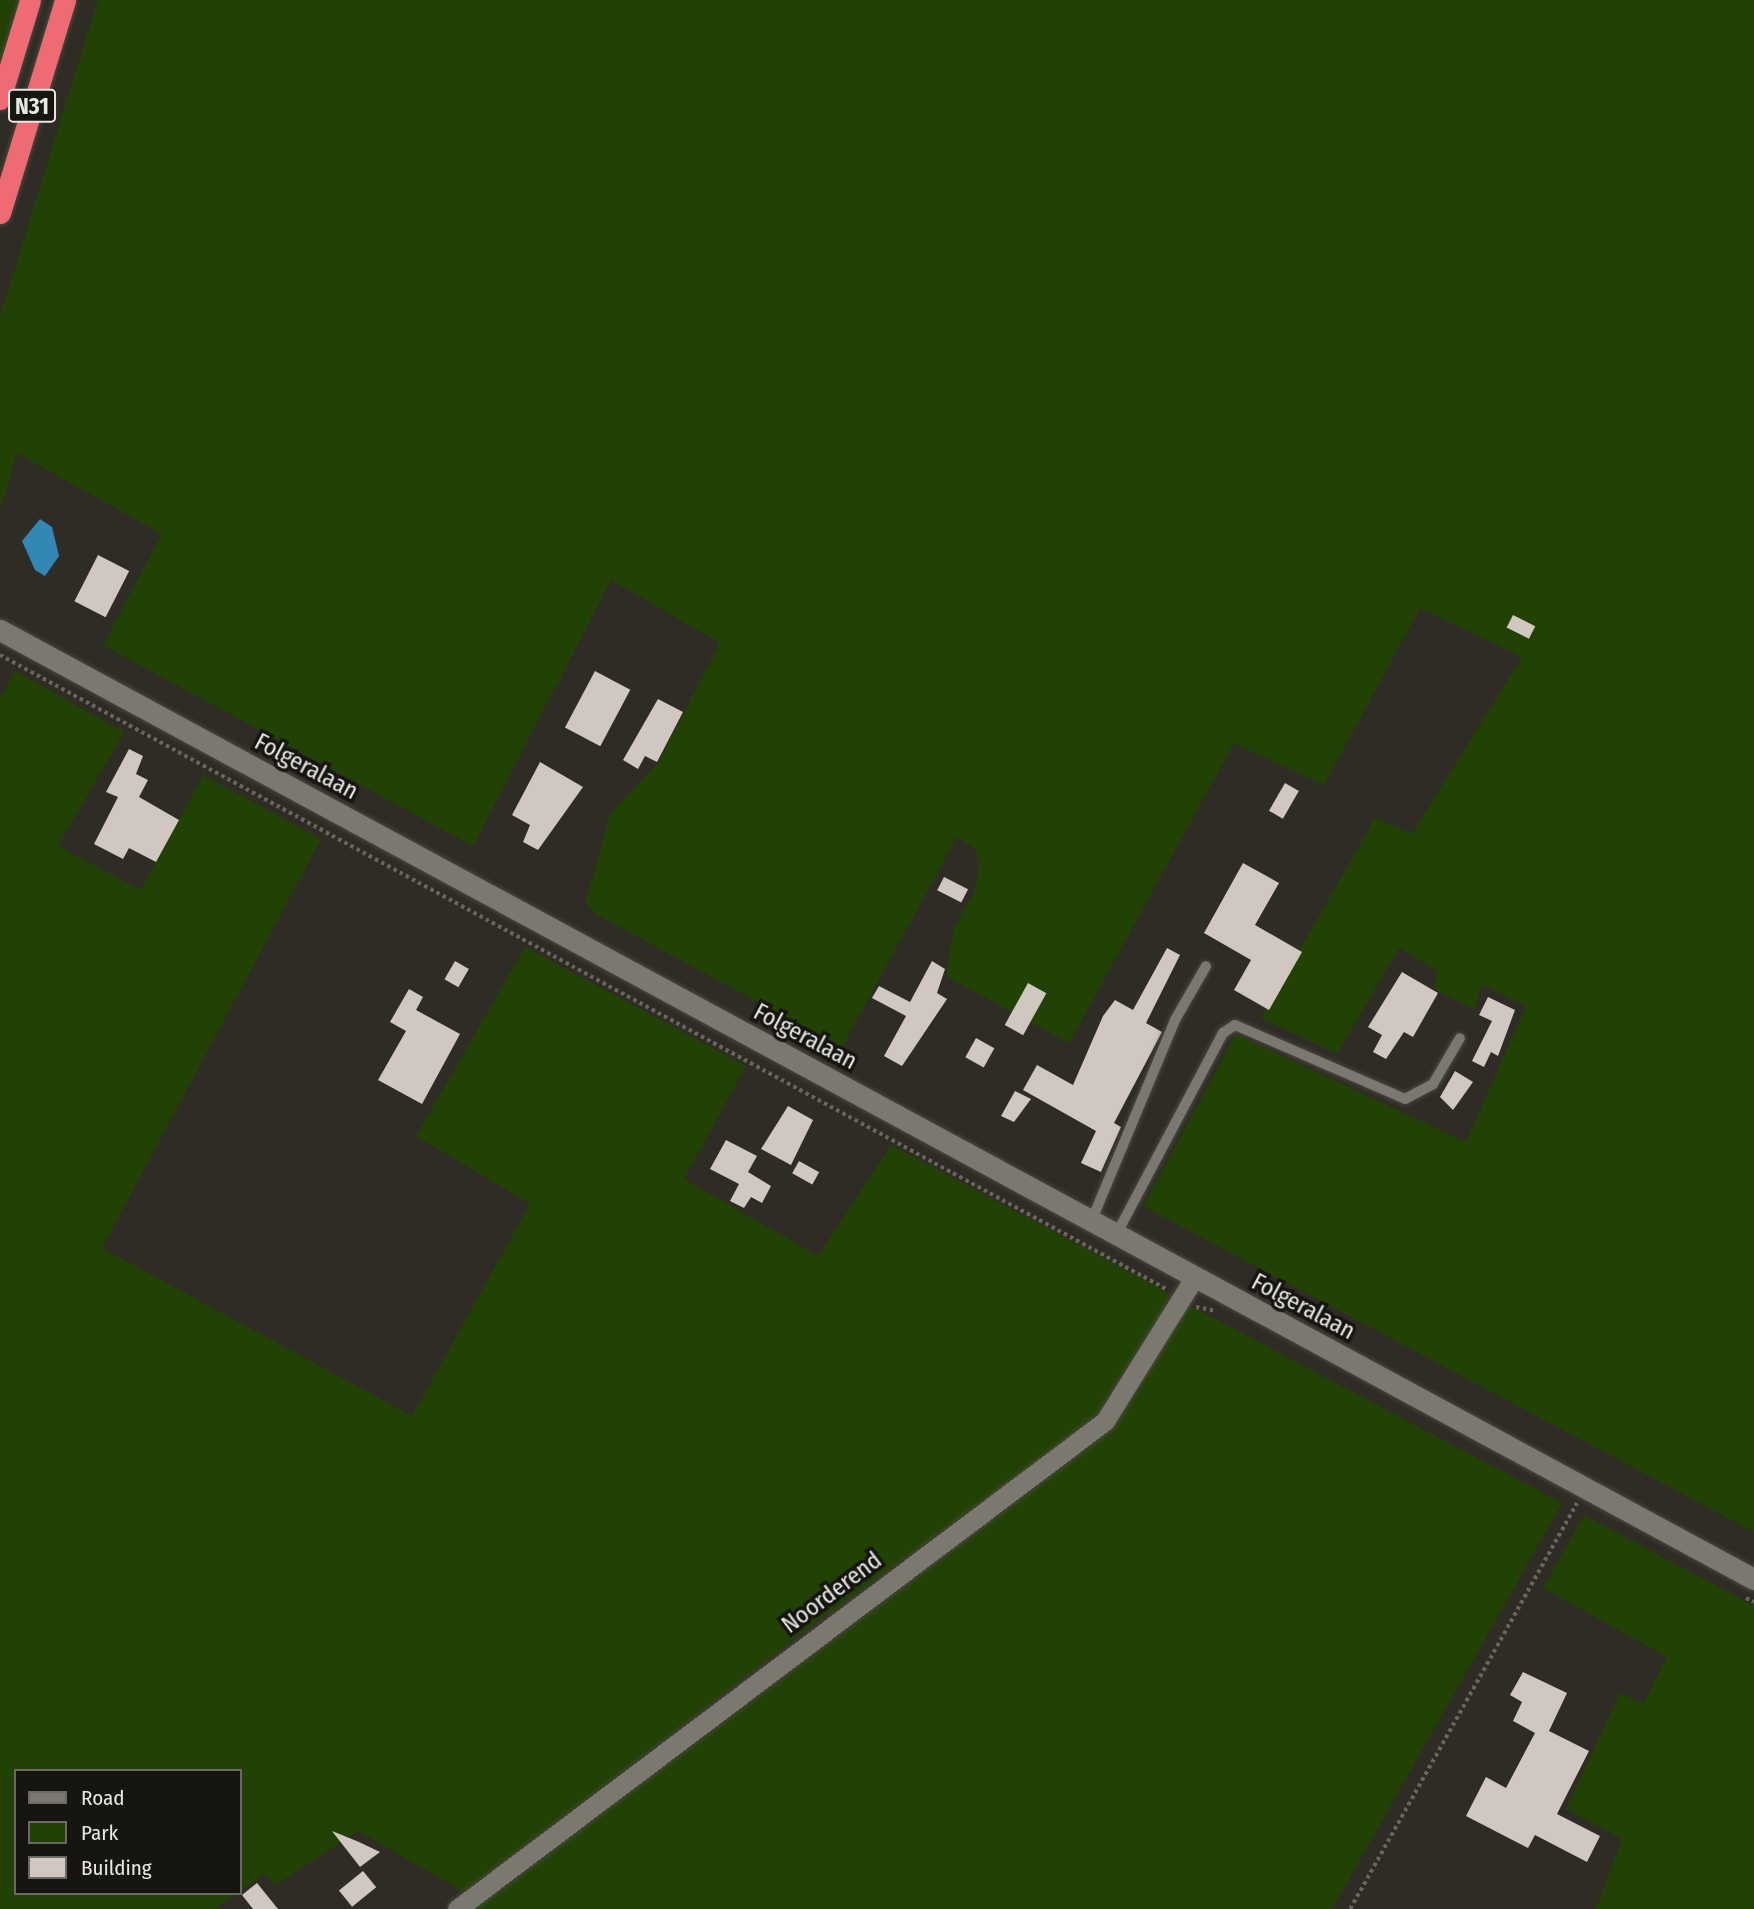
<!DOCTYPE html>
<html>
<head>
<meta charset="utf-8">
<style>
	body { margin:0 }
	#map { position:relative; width:1754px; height:1909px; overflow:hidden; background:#2f2c25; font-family:"Fira Sans Condensed",sans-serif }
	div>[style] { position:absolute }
	.green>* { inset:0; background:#224205 }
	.water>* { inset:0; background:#3287b4 }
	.building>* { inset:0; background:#d0c7c0; transform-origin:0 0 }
	.path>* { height:3.5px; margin-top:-1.75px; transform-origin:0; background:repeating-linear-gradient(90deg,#696660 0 3.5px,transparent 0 7px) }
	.roads { filter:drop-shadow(0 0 2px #494741) drop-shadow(0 0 2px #494741) }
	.lane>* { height:10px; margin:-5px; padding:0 5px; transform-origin:5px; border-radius:5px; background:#7b786f }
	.street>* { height:19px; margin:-9.5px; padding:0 9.5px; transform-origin:9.5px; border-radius:9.5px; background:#7b786f }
	.secondary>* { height:21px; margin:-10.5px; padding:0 10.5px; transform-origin:10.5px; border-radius:10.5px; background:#7b786f }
	.highway>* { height:21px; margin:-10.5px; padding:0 10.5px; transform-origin:10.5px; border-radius:10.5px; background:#ee6b73 }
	span { translate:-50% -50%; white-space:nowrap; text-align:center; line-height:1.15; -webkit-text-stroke:7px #161511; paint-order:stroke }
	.shield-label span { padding:2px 5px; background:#161511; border:2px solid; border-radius:5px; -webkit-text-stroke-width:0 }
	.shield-label { font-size:23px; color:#e9e7e2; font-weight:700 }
	.street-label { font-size:24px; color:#e9e7e2 }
	.legend { position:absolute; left:14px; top:1769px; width:228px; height:126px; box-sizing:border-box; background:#161511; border:2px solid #6a6965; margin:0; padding:9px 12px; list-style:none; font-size:21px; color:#e9e7e2 }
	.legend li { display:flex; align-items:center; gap:14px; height:35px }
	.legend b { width:35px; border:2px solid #6a6965 }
</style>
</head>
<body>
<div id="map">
	<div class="green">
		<i style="clip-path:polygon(0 0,23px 0,0 78px)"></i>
		<i style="clip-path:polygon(98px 0,1754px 0,1754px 1532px,1143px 1206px,1236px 1034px,1466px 1142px,1526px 1006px,1482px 984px,1474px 1009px,1434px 989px,1438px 971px,1399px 948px,1337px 1054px,1261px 1018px,1375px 818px,1412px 834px,1522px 657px,1420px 608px,1324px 785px,1234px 743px,1069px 1043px,946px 976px,954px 927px,974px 893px,980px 862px,974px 848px,957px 837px,842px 1047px,597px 915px,586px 902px,610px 814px,658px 763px,720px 643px,611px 580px,473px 846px,103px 645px,162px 534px,17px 453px,0 510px,0 317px)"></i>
		<i style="clip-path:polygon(15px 671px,124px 732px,58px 846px,141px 890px,203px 775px,321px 839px,102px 1248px,412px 1416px,530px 1204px,416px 1136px,525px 947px,746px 1066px,684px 1179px,818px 1256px,891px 1145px,1171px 1294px,1156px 1323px,1093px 1422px,802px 1633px,466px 1893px,358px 1831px,274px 1886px,265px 1873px,240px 1891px,240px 1771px,16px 1771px,16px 1893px,237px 1893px,215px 1909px,0 1909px,0 699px)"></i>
		<i style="clip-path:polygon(1187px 1304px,1562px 1503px,1332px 1909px,471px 1909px,1116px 1421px)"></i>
		<i style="clip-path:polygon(1584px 1515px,1754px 1606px,1754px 1909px,1596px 1909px,1622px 1839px,1566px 1809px,1620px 1693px,1643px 1704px,1667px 1657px,1543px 1588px)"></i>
	</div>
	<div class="water">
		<i style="clip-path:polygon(40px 519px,52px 527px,59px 556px,45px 576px,35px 570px,22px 541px)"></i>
	</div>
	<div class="building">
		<i style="left:98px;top:555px;width:35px;height:52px;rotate:27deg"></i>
		<i style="left:1513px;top:615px;width:25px;height:14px;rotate:27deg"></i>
		<i style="left:595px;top:671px;width:40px;height:64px;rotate:28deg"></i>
		<i style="clip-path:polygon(658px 699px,683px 712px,657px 762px,645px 756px,638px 769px,623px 760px)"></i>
		<i style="clip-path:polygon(129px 749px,143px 756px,136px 774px,148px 780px,139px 797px,179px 820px,156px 862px,129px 848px,123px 859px,94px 844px,118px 797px,106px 792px)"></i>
		<i style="clip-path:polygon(540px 762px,583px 787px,538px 850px,523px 842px,530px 825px,512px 815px)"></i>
		<i style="left:1285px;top:783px;width:16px;height:32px;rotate:30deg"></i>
		<i style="clip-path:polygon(1243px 863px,1279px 883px,1255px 925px,1302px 952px,1269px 1010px,1234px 990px,1251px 960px,1204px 933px)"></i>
		<i style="left:944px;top:877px;width:27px;height:15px;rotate:27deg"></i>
		<i style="clip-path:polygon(1167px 948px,1180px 955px,1146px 1023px,1162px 1032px,1114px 1123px,1121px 1127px,1101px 1172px,1081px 1163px,1096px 1131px,1023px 1090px,1037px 1065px,1073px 1085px,1103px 1016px,1115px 1000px,1133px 1010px)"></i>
		<i style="left:455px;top:961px;width:16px;height:21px;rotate:30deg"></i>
		<i style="clip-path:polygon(932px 961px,945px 969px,937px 993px,947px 999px,902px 1066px,884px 1056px,906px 1016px,872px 998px,879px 986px,910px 1002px)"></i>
		<i style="clip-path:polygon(1402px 972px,1438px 993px,1413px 1037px,1404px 1032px,1386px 1059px,1373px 1052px,1382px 1035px,1368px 1027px)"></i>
		<i style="left:1028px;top:983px;width:21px;height:48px;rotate:29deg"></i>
		<i style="clip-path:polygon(409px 989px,423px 997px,416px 1010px,460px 1034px,422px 1104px,378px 1080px,406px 1031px,390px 1022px)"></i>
		<i style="clip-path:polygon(1488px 997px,1515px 1010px,1498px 1056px,1491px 1052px,1484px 1067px,1472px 1061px,1492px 1021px,1479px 1015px)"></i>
		<i style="left:976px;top:1038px;width:21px;height:22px;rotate:29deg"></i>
		<i style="clip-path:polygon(1455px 1071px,1473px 1082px,1453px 1110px,1440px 1097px)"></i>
		<i style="clip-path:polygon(1015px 1091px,1031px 1099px,1014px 1122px,1001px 1116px)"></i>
		<i style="clip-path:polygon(788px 1106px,813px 1120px,791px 1165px,761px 1149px)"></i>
		<i style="clip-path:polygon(726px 1140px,757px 1156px,748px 1172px,771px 1186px,762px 1203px,751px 1197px,744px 1208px,730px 1201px,739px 1184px,710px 1169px)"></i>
		<i style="left:799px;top:1161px;width:23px;height:14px;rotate:29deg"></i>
		<i style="clip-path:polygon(1523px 1672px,1567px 1693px,1549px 1731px,1589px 1751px,1557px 1814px,1600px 1836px,1587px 1862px,1535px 1835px,1528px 1848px,1466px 1816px,1486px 1777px,1506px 1788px,1535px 1733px,1513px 1721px,1522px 1702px,1510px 1695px)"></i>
		<i style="clip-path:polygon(332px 1831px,359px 1842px,380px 1852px,360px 1867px)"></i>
		<i style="left:363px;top:1871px;width:21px;height:31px;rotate:51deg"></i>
		<i style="clip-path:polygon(257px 1883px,278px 1909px,253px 1909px,242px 1895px)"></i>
	</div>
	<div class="path">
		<i style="left:0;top:655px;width:1327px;rotate:28.53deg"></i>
		<i style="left:1196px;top:1307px;width:20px;rotate:11deg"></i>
		<i style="left:1746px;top:1598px;width:9px;rotate:27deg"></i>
		<i style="left:1350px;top:1909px;width:465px;rotate:-60.8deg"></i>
	</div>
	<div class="roads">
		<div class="lane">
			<i style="left:1091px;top:1222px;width:219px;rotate:-67.4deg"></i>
			<i style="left:1175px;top:1020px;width:62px;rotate:-60.1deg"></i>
			<i style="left:1116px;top:1235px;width:229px;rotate:-62.1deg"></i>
			<i style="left:1223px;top:1033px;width:14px;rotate:-34deg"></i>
			<i style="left:1235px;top:1025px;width:185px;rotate:23.5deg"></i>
			<i style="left:1405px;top:1099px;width:32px;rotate:-28deg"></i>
			<i style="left:1433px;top:1084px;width:53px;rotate:-59.6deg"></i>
		</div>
		<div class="street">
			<i style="left:457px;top:1909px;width:811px;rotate:-36.98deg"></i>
			<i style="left:1105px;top:1421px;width:168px;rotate:-58.1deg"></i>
		</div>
		<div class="secondary">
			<i style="left:0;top:630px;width:1994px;rotate:28.42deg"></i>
		</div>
		<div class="highway">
			<i style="left:0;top:99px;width:103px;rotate:-73.1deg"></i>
			<i style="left:0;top:213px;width:223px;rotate:-73deg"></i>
		</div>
	</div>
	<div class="shield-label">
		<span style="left:32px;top:106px">N31</span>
	</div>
	<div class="street-label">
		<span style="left:306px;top:767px;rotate:28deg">Folgeralaan</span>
		<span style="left:805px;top:1037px;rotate:28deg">Folgeralaan</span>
		<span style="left:1303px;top:1307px;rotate:28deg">Folgeralaan</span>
		<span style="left:832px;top:1593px;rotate:-37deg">Noorderend</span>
	</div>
	<ul class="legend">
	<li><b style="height:9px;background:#7b786f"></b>Road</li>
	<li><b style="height:19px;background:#224205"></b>Park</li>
	<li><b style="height:19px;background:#d0c7c0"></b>Building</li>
	</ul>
</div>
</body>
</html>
